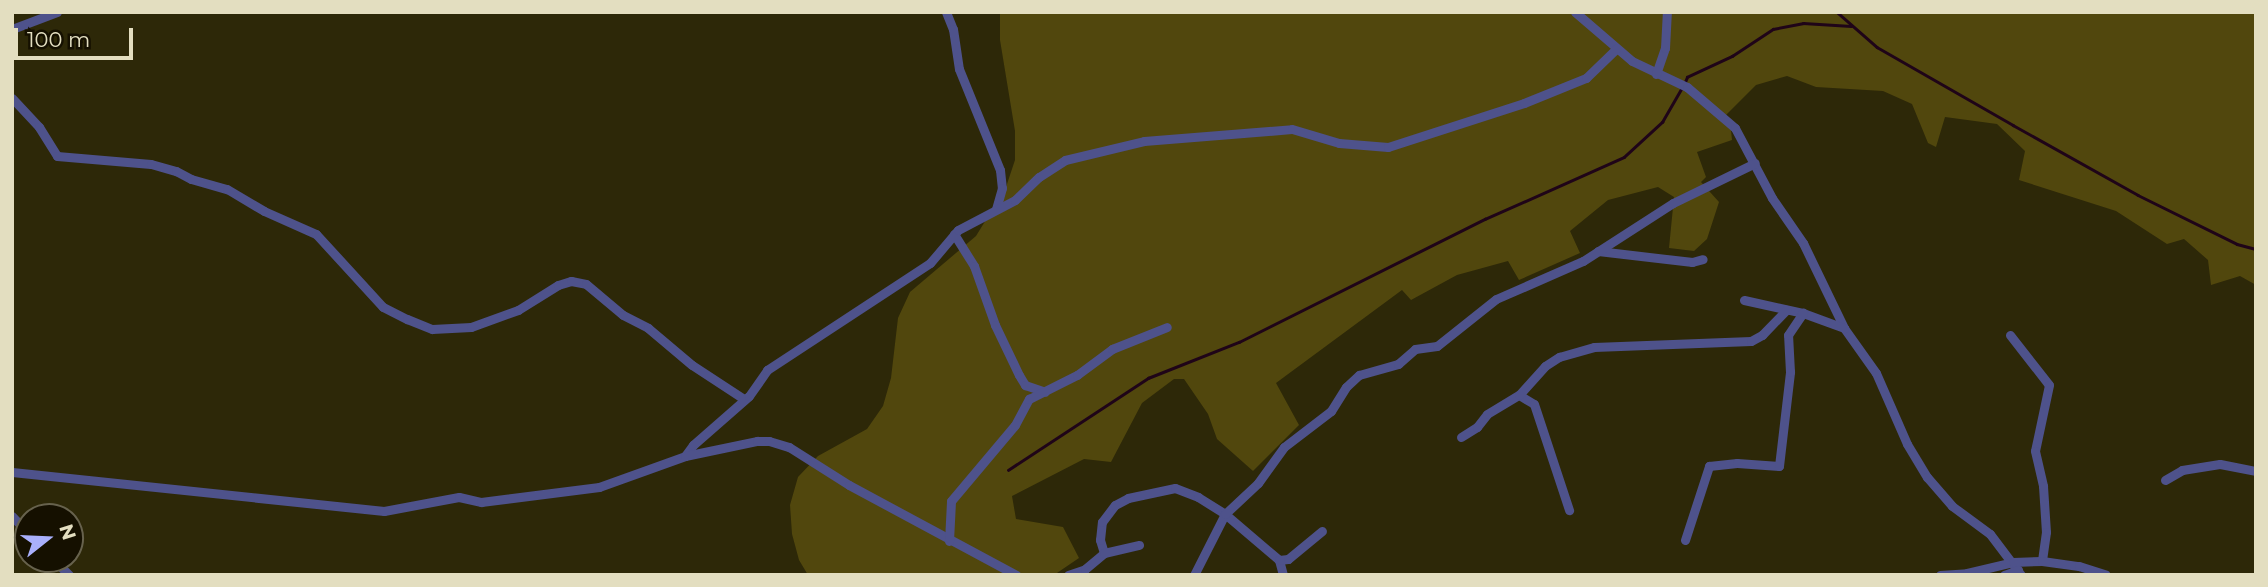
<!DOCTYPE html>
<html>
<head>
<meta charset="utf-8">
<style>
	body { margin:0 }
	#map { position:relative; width:2268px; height:587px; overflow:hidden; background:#2d2808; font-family:Montserrat,sans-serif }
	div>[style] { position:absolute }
	.green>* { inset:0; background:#51470d }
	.stream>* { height:2.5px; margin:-1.25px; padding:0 1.25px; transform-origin:1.25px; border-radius:1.25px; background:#1f0418 }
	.street>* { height:9px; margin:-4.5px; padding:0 4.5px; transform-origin:4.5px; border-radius:4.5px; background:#4e528b }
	span { translate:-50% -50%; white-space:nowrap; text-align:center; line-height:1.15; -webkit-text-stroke:7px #151000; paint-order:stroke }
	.frame { position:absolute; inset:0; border:14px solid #e3dec0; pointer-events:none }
	.north { position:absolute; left:14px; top:503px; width:70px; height:70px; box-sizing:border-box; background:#151000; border:2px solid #67624d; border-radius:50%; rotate:72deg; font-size:19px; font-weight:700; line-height:28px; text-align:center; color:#e3dec0 }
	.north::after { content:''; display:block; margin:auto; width:24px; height:32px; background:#a9b0fc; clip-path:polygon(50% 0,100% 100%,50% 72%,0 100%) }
	.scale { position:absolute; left:14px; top:28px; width:119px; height:32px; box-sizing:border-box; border:4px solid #e3dec0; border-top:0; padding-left:9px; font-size:21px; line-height:24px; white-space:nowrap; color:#e3dec0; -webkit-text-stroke:5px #151000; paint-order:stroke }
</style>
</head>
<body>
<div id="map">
	<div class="green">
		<i style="clip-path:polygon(1000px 12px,2256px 12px,2256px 285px,2240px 276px,2211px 285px,2208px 260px,2184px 239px,2167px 244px,2116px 211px,2019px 180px,2025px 151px,1997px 124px,1945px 117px,1936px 147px,1928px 143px,1912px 104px,1883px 91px,1816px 87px,1787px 76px,1756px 85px,1722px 119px,1731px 130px,1732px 140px,1697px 152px,1706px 177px,1701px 182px,1719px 202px,1707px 239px,1694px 251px,1669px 248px,1674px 197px,1658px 187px,1608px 200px,1570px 231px,1580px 253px,1519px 280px,1508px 261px,1457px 275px,1411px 300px,1402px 290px,1276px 383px,1299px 425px,1253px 471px,1217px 439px,1208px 414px,1184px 379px,1174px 379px,1142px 403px,1111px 462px,1084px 459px,1012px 496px,1016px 519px,1063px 527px,1079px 558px,1054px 575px,808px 575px,799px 560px,792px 534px,790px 505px,798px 477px,818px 456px,867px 429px,883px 406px,891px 378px,898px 318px,910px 292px,976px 236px,1006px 187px,1015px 160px,1015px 131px,1000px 40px)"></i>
	</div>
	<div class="stream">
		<i style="left:1837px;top:12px;width:53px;rotate:41.2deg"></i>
		<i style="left:1877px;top:47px;width:157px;rotate:29.8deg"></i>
		<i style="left:2013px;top:125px;width:143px;rotate:29.2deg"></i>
		<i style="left:2138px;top:195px;width:110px;rotate:26.3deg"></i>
		<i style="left:2237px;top:244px;width:20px;rotate:15deg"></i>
		<i style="left:1685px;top:82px;width:5px;rotate:-68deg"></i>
		<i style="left:1687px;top:77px;width:50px;rotate:-25deg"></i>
		<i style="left:1732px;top:56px;width:49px;rotate:-33.4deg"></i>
		<i style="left:1773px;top:29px;width:31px;rotate:-11deg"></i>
		<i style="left:1803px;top:23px;width:48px;rotate:3.6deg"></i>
		<i style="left:1008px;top:470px;width:168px;rotate:-33.3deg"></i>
		<i style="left:1148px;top:378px;width:98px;rotate:-21.6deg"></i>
		<i style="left:1239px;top:342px;width:275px;rotate:-26.6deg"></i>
		<i style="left:1485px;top:219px;width:152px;rotate:-24deg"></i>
		<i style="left:1624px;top:157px;width:52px;rotate:-42.6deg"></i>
		<i style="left:1662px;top:122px;width:39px;rotate:-60deg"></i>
	</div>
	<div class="street">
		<i style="left:946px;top:12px;width:18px;rotate:68deg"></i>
		<i style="left:953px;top:29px;width:40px;rotate:81.5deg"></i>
		<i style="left:959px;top:69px;width:109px;rotate:67.9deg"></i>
		<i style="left:1000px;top:170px;width:18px;rotate:84deg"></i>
		<i style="left:1002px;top:188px;width:22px;rotate:106deg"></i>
		<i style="left:1575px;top:12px;width:75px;rotate:40.7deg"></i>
		<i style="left:1632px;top:61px;width:61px;rotate:25.3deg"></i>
		<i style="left:1687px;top:87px;width:63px;rotate:40.5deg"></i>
		<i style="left:1735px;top:128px;width:79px;rotate:62.1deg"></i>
		<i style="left:1772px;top:198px;width:55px;rotate:55.4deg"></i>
		<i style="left:1803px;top:243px;width:94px;rotate:64.2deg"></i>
		<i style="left:1844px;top:328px;width:55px;rotate:54.6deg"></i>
		<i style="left:1876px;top:373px;width:77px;rotate:66.4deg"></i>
		<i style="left:1907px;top:444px;width:39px;rotate:59deg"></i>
		<i style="left:1927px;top:477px;width:38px;rotate:49deg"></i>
		<i style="left:1952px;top:506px;width:47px;rotate:36.4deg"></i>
		<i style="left:1990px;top:534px;width:51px;rotate:52.9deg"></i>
		<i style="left:12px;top:29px;width:48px;rotate:-20.7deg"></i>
		<i style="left:1656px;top:74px;width:28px;rotate:-71deg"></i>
		<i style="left:1665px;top:48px;width:36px;rotate:-87deg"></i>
		<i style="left:12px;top:98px;width:40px;rotate:47deg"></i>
		<i style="left:39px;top:127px;width:34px;rotate:58deg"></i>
		<i style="left:57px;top:156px;width:94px;rotate:4.9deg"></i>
		<i style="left:151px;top:164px;width:26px;rotate:16deg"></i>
		<i style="left:176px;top:171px;width:17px;rotate:28deg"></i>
		<i style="left:191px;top:179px;width:37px;rotate:16deg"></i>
		<i style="left:227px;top:189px;width:43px;rotate:30.7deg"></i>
		<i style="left:264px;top:211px;width:57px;rotate:23.9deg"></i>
		<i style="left:316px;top:234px;width:99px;rotate:47.5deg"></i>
		<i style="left:383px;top:307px;width:27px;rotate:27deg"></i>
		<i style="left:407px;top:319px;width:27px;rotate:22deg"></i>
		<i style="left:432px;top:329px;width:39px;rotate:-3deg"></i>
		<i style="left:471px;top:327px;width:50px;rotate:-19.9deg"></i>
		<i style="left:518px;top:310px;width:47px;rotate:-32deg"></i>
		<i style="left:558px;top:285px;width:14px;rotate:-17deg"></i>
		<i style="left:571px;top:281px;width:15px;rotate:11deg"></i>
		<i style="left:586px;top:284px;width:48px;rotate:40deg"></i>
		<i style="left:623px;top:315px;width:28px;rotate:27deg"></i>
		<i style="left:648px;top:328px;width:57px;rotate:40.1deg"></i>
		<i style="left:692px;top:365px;width:62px;rotate:33.2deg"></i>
		<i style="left:954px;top:234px;width:38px;rotate:58deg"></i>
		<i style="left:974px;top:266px;width:63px;rotate:70.4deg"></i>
		<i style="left:995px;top:325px;width:55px;rotate:64.4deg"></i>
		<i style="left:1019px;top:375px;width:12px;rotate:59deg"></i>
		<i style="left:1025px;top:385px;width:21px;rotate:19deg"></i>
		<i style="left:1598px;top:251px;width:95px;rotate:6.7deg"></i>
		<i style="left:1692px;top:262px;width:11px;rotate:-15deg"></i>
		<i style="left:1744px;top:300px;width:60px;rotate:12.4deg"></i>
		<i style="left:1803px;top:313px;width:44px;rotate:20.1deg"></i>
		<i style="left:2010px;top:335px;width:63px;rotate:52deg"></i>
		<i style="left:2049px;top:385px;width:67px;rotate:102deg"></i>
		<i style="left:2035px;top:451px;width:36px;rotate:77deg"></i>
		<i style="left:2043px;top:486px;width:46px;rotate:86.3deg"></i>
		<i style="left:2046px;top:532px;width:29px;rotate:98deg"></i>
		<i style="left:1519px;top:395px;width:17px;rotate:31deg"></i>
		<i style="left:1534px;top:404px;width:112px;rotate:71.7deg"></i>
		<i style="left:1461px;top:437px;width:19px;rotate:-32deg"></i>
		<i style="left:1477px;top:427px;width:16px;rotate:-52deg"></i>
		<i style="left:1487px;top:414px;width:37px;rotate:-31deg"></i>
		<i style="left:1519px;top:395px;width:39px;rotate:-48deg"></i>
		<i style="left:1545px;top:366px;width:17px;rotate:-33deg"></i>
		<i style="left:1559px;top:357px;width:36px;rotate:-16deg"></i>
		<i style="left:1594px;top:347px;width:157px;rotate:-2.2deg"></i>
		<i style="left:1751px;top:341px;width:13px;rotate:-29deg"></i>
		<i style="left:1762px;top:335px;width:35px;rotate:-46deg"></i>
		<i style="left:685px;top:456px;width:14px;rotate:-54deg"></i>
		<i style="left:693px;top:445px;width:74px;rotate:-41.2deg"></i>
		<i style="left:749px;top:396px;width:32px;rotate:-55deg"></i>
		<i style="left:767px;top:370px;width:195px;rotate:-33.3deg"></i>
		<i style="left:930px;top:263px;width:43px;rotate:-49.7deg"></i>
		<i style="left:958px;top:230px;width:64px;rotate:-27.8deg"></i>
		<i style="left:1015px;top:200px;width:33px;rotate:-44deg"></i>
		<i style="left:1039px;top:177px;width:31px;rotate:-33deg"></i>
		<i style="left:1065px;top:160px;width:81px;rotate:-13.5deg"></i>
		<i style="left:1144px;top:141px;width:148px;rotate:-4.6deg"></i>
		<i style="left:1292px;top:129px;width:49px;rotate:16.6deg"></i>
		<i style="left:1339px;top:143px;width:49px;rotate:4.7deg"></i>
		<i style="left:1388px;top:147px;width:143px;rotate:-17.9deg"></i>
		<i style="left:1524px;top:103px;width:67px;rotate:-22deg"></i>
		<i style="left:1586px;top:78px;width:42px;rotate:-44deg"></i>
		<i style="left:12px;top:472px;width:374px;rotate:6deg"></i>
		<i style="left:384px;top:511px;width:76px;rotate:-10.6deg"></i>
		<i style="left:459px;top:497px;width:23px;rotate:13deg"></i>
		<i style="left:481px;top:502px;width:119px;rotate:-7.2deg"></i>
		<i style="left:599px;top:487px;width:91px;rotate:-19.8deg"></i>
		<i style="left:685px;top:456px;width:74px;rotate:-11.8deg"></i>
		<i style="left:757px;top:441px;width:12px"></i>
		<i style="left:769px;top:441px;width:21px;rotate:17deg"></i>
		<i style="left:789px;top:447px;width:71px;rotate:32.3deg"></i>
		<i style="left:849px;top:485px;width:190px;rotate:28.3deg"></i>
		<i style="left:2165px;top:480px;width:20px;rotate:-30deg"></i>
		<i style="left:2182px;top:470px;width:38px;rotate:-9deg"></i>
		<i style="left:2220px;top:464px;width:37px;rotate:11deg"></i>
		<i style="left:12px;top:516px;width:23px;rotate:47deg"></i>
		<i style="left:1685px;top:540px;width:78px;rotate:-72deg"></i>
		<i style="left:1709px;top:466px;width:28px;rotate:-6deg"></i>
		<i style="left:1737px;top:463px;width:42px;rotate:4.1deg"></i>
		<i style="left:1779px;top:466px;width:95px;rotate:-83.3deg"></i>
		<i style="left:1790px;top:372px;width:37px;rotate:-93deg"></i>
		<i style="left:1788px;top:335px;width:27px;rotate:-56deg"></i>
		<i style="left:949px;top:541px;width:40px;rotate:-87.1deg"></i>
		<i style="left:951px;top:501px;width:99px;rotate:-49.9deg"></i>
		<i style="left:1015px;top:425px;width:30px;rotate:-62deg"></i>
		<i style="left:1029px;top:399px;width:54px;rotate:-26.6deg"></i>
		<i style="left:1077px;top:375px;width:44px;rotate:-36.6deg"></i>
		<i style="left:1112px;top:349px;width:59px;rotate:-21.8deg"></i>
		<i style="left:1104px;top:553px;width:14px;rotate:-107deg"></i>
		<i style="left:1100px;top:540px;width:18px;rotate:-84deg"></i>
		<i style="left:1102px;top:522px;width:21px;rotate:-53deg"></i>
		<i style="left:1115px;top:505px;width:15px;rotate:-28deg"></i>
		<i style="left:1128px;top:498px;width:48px;rotate:-12deg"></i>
		<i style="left:1175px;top:488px;width:25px;rotate:21deg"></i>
		<i style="left:1198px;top:497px;width:32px;rotate:32deg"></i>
		<i style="left:1225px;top:514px;width:71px;rotate:40.4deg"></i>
		<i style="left:1279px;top:560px;width:16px;rotate:75deg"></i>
		<i style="left:53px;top:559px;width:23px;rotate:45deg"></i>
		<i style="left:1279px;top:560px;width:9px;rotate:-6deg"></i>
		<i style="left:1288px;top:559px;width:44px;rotate:-39.5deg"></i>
		<i style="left:1068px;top:575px;width:18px;rotate:-19deg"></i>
		<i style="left:1085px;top:569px;width:25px;rotate:-40deg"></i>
		<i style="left:1104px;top:553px;width:36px;rotate:-13deg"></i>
		<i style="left:1194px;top:575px;width:68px;rotate:-63.1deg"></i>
		<i style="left:1225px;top:514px;width:45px;rotate:-43.2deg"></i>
		<i style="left:1258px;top:483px;width:44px;rotate:-54.2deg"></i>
		<i style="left:1284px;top:447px;width:59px;rotate:-37.5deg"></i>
		<i style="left:1331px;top:411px;width:28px;rotate:-58deg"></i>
		<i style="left:1346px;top:387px;width:18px;rotate:-43deg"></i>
		<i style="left:1359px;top:375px;width:41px;rotate:-15.8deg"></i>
		<i style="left:1398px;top:364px;width:23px;rotate:-41deg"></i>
		<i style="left:1415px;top:349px;width:22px;rotate:-8deg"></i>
		<i style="left:1437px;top:346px;width:75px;rotate:-38.5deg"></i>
		<i style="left:1496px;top:299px;width:95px;rotate:-23.6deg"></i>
		<i style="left:1583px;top:261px;width:107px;rotate:-32.8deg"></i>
		<i style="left:1673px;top:203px;width:91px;rotate:-26deg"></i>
		<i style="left:1940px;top:575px;width:27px;rotate:-4deg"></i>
		<i style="left:1967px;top:573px;width:47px;rotate:-13.4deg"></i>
		<i style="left:2013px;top:562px;width:29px;rotate:-2deg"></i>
		<i style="left:2042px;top:561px;width:37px;rotate:8deg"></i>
		<i style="left:2079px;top:566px;width:28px;rotate:18deg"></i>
		<i style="left:2004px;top:575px;width:15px;rotate:-20deg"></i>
	</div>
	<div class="frame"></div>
	<div class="north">N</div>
	<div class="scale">100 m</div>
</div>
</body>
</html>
